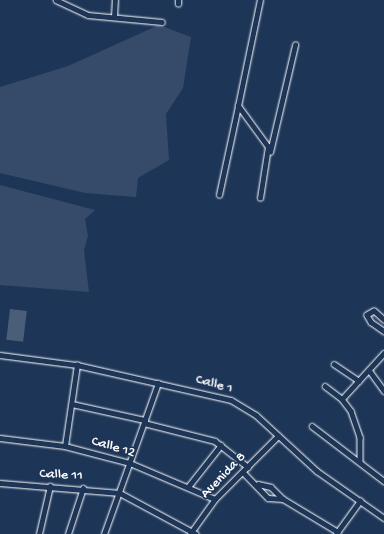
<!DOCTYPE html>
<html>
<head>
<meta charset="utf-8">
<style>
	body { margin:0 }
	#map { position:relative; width:384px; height:534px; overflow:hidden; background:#1d3557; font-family:"Gochi Hand",sans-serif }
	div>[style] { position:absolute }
	.green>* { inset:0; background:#364b69 }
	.building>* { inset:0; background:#4a5d79; transform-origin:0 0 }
	.roads { filter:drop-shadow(0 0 1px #fff) drop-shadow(0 0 1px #fff) }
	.street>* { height:4.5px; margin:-2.25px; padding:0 2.25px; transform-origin:2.25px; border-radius:2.25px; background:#1d3557 }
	span { translate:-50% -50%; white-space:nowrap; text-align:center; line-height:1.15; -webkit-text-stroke:3px #1d3557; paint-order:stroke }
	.street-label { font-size:14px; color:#fff }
</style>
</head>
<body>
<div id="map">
	<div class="green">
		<i style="clip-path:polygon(159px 25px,191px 37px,183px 88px,166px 114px,169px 160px,138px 178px,136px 197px,85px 193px,0 173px,0 87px,68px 66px)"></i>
		<i style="clip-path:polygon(0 185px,95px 210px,85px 219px,88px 236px,84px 250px,89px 292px,0 285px)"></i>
	</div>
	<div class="building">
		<i style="left:10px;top:309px;width:17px;height:31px;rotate:7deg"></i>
	</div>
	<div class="roads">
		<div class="street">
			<i style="left:56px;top:0;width:35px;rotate:25deg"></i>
			<i style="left:88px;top:15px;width:74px;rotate:5.4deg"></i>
			<i style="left:178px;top:4px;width:4px;rotate:-90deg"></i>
			<i style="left:114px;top:17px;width:17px;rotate:-87deg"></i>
			<i style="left:270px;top:152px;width:110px;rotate:-76.8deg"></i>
			<i style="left:219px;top:195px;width:91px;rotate:-77.9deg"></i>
			<i style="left:260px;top:198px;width:52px;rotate:-81.1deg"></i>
			<i style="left:268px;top:147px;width:51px;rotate:-126.2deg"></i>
			<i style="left:238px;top:106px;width:108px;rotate:-78.3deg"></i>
			<i style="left:384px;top:320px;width:13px;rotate:-138deg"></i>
			<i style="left:374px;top:311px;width:8px;rotate:150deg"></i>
			<i style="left:367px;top:315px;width:8px;rotate:60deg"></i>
			<i style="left:371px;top:322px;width:16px;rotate:35deg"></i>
			<i style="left:0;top:355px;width:78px;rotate:7.4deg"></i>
			<i style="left:77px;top:365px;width:158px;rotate:12.8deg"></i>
			<i style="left:231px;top:400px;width:29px;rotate:31deg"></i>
			<i style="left:256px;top:415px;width:83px;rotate:42.6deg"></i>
			<i style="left:317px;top:471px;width:82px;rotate:35deg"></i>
			<i style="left:334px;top:364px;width:30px;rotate:34deg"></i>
			<i style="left:369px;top:370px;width:26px;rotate:54deg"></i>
			<i style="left:325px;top:386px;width:21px;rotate:37deg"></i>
			<i style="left:342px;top:399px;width:15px;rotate:53deg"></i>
			<i style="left:351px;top:411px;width:28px;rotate:71deg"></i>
			<i style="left:360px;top:437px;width:25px;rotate:90deg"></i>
			<i style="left:342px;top:399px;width:62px;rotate:-47.6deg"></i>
			<i style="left:72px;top:404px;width:75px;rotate:12.4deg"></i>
			<i style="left:144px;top:423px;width:73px;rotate:14.2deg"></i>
			<i style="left:215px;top:441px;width:42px;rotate:38.2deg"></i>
			<i style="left:312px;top:426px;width:91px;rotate:37.4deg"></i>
			<i style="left:0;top:438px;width:65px;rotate:7deg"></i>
			<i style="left:65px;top:446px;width:67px;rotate:14.7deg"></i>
			<i style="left:130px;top:463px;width:92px;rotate:23deg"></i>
			<i style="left:65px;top:446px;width:82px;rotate:-81.6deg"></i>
			<i style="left:243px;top:472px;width:36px;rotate:46deg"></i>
			<i style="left:268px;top:498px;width:15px;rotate:4deg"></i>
			<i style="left:283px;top:499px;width:64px;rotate:31deg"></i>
			<i style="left:0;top:483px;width:120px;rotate:4.8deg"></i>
			<i style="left:120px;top:493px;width:86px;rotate:28.3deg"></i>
			<i style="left:258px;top:484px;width:13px;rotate:13deg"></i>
			<i style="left:271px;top:487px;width:17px;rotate:45deg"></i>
			<i style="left:188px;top:487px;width:53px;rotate:-51.8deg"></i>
			<i style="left:39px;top:534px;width:49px;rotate:-77.1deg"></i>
			<i style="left:68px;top:534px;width:48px;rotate:-71.9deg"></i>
			<i style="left:104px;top:534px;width:160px;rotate:-70.3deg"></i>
			<i style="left:190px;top:534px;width:43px;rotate:-54.5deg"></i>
			<i style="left:215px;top:499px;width:89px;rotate:-45deg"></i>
			<i style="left:336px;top:534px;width:41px;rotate:-54deg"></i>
		</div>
	</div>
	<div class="street-label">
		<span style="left:214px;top:385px;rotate:15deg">Calle 1</span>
		<span style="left:113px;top:448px;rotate:16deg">Calle 12</span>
		<span style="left:61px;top:476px;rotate:3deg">Calle 11</span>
		<span style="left:224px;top:476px;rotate:-46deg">Avenida 8</span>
	</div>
</div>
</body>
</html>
